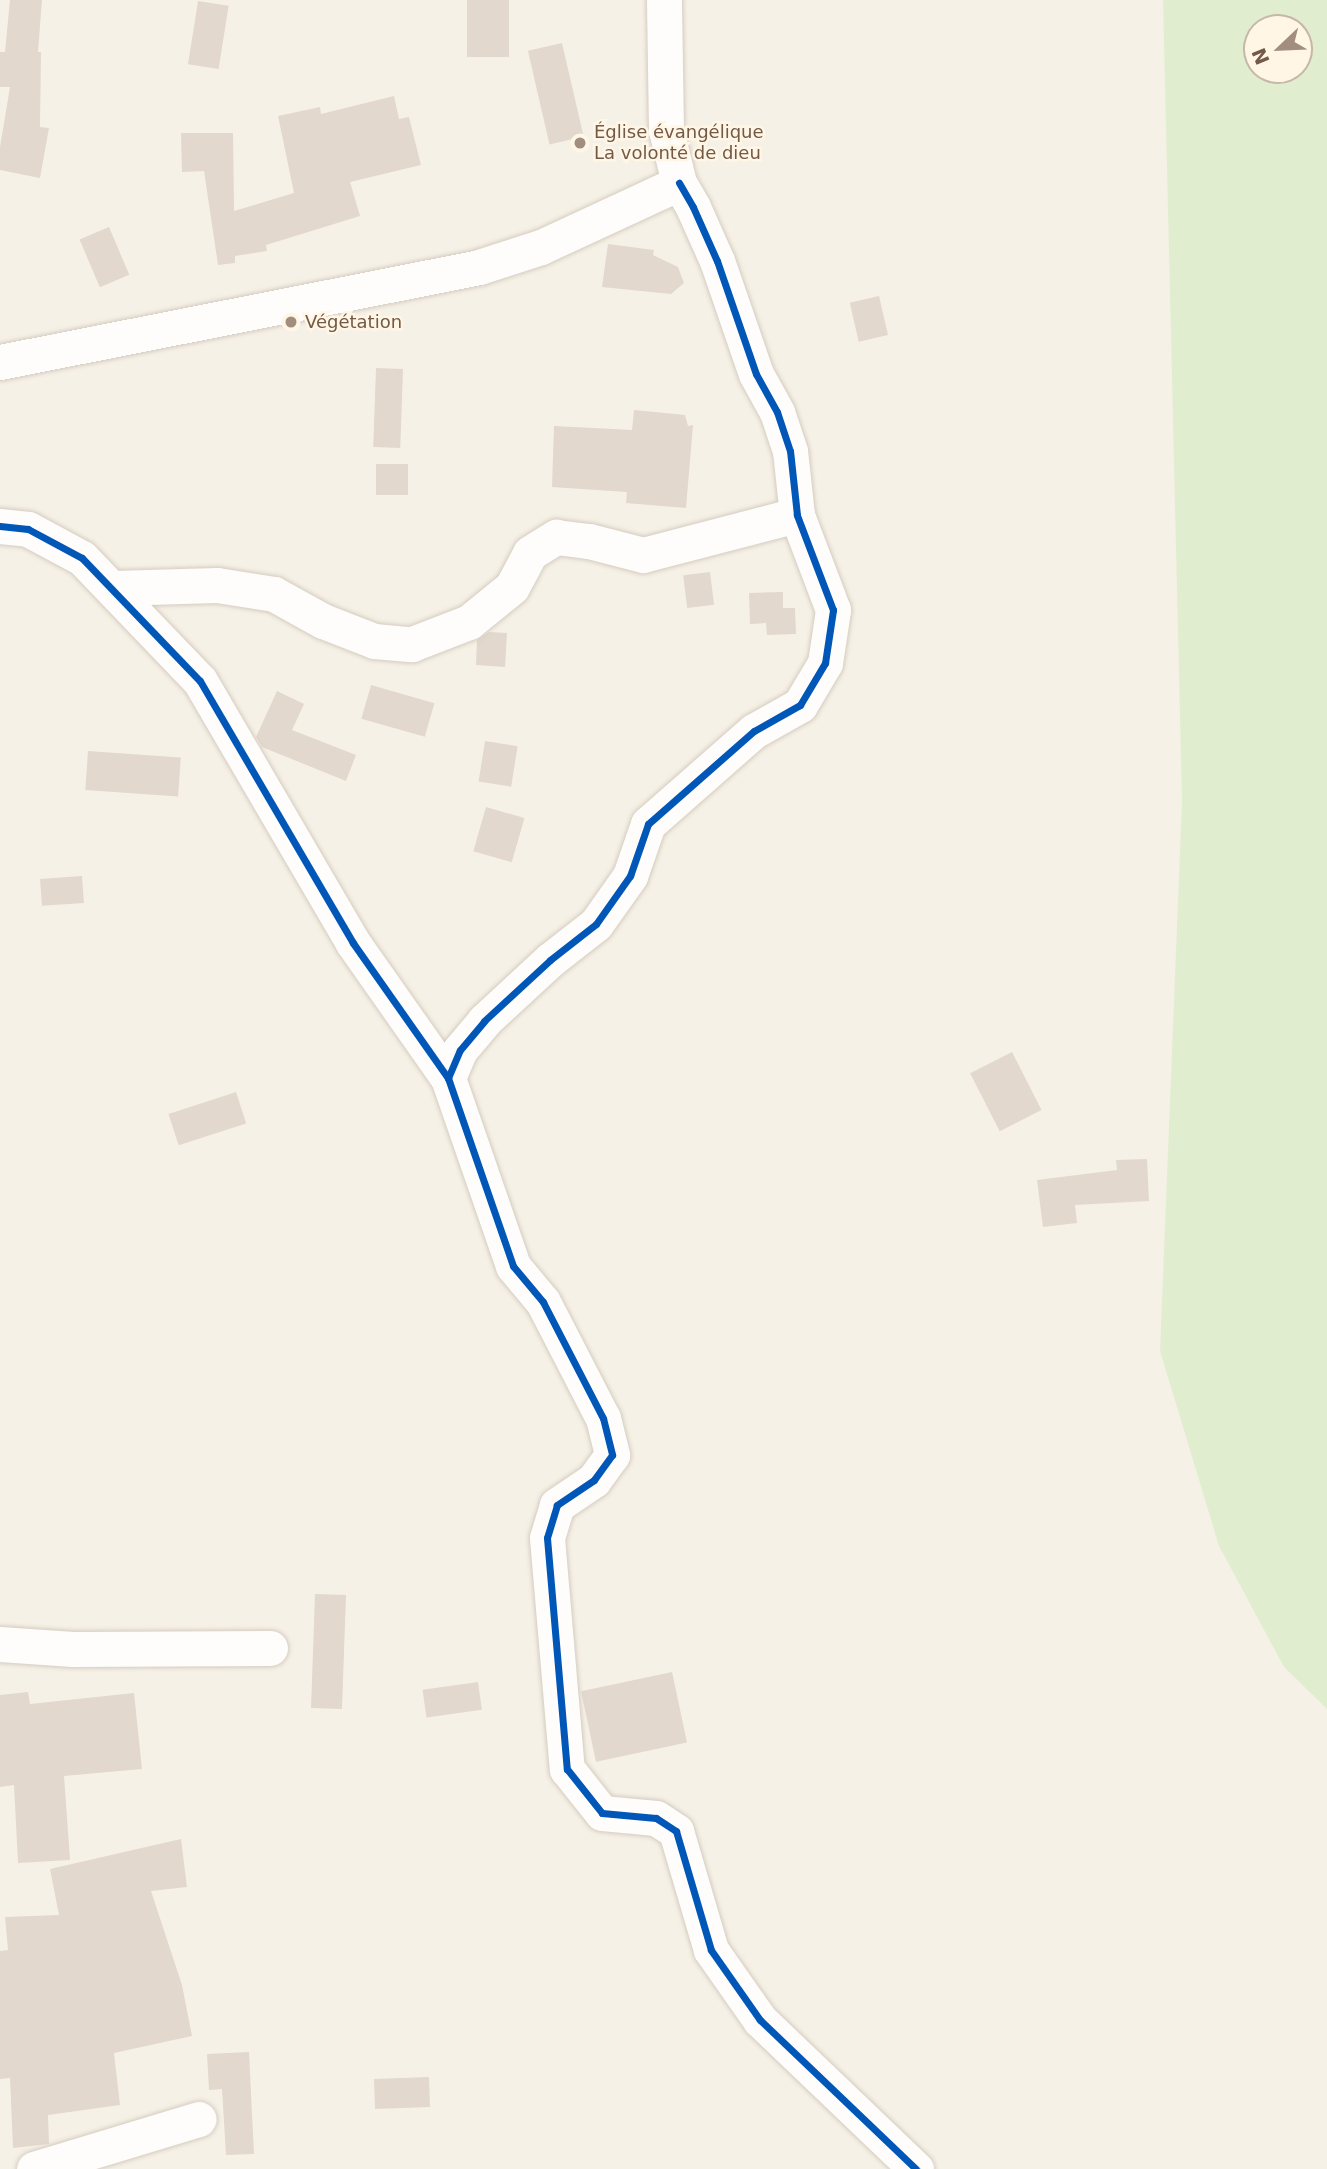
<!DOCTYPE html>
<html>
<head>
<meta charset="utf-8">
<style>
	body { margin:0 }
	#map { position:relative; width:1327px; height:2169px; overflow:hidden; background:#f6f1e6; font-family:"DejaVu Sans",sans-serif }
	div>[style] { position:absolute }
	.green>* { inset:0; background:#e0eecf }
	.building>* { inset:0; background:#e2d8cd; transform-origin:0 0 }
	.roads { filter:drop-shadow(0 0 2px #d5ccc1) drop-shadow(0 0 2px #d5ccc1) }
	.street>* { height:35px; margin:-17.5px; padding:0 17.5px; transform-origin:17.5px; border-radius:17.5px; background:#fefdfb }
	.cycleway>* { height:7px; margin:-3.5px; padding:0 3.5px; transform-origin:3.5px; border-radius:3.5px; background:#0057b8 }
	.dots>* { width:19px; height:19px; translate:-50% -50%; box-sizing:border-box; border:4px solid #fff6e6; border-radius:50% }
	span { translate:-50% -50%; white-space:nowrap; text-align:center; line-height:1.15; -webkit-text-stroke:5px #fff6e6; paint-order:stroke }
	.poi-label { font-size:18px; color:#745946 }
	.left { translate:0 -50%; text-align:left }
	.north { position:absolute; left:1243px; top:14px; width:70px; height:70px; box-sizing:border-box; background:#fff6e6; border:2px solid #c7b7a6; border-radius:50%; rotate:247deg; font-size:19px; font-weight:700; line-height:28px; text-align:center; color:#745946 }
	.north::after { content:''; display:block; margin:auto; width:24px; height:32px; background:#a28e7e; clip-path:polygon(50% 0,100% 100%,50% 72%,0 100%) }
</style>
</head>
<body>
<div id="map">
	<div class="green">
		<i style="clip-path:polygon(evenodd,1163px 0,1327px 0,1327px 1709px,1284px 1667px,1219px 1546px,1160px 1351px,1182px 801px,1163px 0,1257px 28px,1299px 28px,1299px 70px,1257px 70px,1257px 28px)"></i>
	</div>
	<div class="building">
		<i style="clip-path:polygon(10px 0,42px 0,38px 52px,41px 52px,40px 127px,49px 128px,40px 178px,0 170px,0 147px,10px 87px,0 87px,0 52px,5px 52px)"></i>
		<i style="left:467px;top:0;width:42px;height:57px"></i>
		<i style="left:198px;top:1px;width:31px;height:64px;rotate:9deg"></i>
		<i style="left:562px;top:43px;width:96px;height:35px;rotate:77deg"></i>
		<i style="clip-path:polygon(394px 96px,399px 119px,409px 117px,421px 165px,350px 182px,360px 216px,266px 245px,267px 251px,235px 256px,235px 263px,218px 265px,204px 171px,182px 172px,181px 133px,233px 133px,234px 211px,294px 193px,278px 116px,320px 107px,321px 114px)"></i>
		<i style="left:109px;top:227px;width:52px;height:32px;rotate:67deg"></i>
		<i style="clip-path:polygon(608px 244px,654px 250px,653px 255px,678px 267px,684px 283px,671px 294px,602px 287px)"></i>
		<i style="left:879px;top:296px;width:40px;height:30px;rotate:77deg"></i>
		<i style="left:376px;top:368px;width:27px;height:79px;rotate:2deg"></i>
		<i style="clip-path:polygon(634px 410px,685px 415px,688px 426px,693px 425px,686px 508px,626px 503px,627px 492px,552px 487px,554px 426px,632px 430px)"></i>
		<i style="left:376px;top:464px;width:32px;height:31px"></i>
		<i style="left:710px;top:572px;width:33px;height:27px;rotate:83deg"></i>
		<i style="clip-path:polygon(783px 592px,783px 608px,795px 608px,796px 634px,767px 635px,766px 623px,750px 624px,749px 593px)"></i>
		<i style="clip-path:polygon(489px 632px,507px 633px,505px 667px,476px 665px,477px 640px)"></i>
		<i style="left:371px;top:685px;width:66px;height:35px;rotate:16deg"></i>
		<i style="clip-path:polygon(277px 691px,304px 704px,292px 730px,356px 755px,346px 781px,262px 747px,256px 737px)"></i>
		<i style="left:485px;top:741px;width:33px;height:41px;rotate:9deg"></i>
		<i style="left:88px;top:751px;width:93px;height:39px;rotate:4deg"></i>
		<i style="left:486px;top:807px;width:40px;height:46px;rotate:16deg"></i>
		<i style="left:82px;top:876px;width:27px;height:42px;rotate:86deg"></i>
		<i style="left:1012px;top:1052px;width:65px;height:47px;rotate:63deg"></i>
		<i style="left:236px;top:1092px;width:33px;height:71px;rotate:72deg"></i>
		<i style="clip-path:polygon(1147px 1159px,1149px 1201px,1075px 1205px,1077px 1223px,1043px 1227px,1037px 1180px,1117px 1170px,1116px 1160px)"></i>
		<i style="left:315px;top:1594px;width:31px;height:114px;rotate:2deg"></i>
		<i style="left:672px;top:1672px;width:72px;height:93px;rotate:78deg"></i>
		<i style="left:478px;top:1682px;width:28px;height:56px;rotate:82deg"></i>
		<i style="clip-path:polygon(28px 1692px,30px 1704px,134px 1693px,142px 1769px,64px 1776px,70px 1860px,18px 1863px,14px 1785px,0 1787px,0 1695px)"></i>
		<i style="clip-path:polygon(181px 1839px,187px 1887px,151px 1891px,182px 1985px,192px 2036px,114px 2053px,120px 2105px,48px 2115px,49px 2144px,13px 2148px,10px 2078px,0 2079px,0 1951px,8px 1950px,5px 1917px,59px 1915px,50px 1869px)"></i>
		<i style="clip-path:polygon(249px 2052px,254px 2154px,226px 2155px,222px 2089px,209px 2090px,207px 2054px)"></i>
		<i style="left:429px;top:2077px;width:30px;height:55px;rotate:88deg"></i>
	</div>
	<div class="roads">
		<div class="street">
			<i style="left:0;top:362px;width:488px;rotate:-11.2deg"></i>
			<i style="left:479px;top:267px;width:65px;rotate:-17.9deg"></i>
			<i style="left:541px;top:247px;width:152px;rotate:-24.9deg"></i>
			<i style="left:679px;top:183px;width:55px;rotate:-103.8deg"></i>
			<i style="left:666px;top:130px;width:130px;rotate:-90.9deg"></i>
			<i style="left:0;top:526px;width:28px;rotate:6deg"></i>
			<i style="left:28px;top:529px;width:61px;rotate:28.2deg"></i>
			<i style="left:82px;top:558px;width:170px;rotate:46.2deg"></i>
			<i style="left:200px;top:681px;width:303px;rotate:59.7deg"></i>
			<i style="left:353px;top:943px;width:165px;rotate:54.9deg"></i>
			<i style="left:448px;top:1078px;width:199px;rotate:70.9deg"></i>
			<i style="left:513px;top:1266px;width:47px;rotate:50.2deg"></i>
			<i style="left:543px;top:1302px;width:131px;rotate:62.7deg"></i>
			<i style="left:603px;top:1418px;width:38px;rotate:76deg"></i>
			<i style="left:612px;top:1455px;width:31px;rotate:126deg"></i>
			<i style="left:594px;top:1480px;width:45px;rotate:146deg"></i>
			<i style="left:557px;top:1505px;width:34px;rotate:107deg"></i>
			<i style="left:547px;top:1538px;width:232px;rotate:85.1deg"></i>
			<i style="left:567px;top:1769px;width:56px;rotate:51.5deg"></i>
			<i style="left:602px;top:1813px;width:54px;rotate:5.3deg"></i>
			<i style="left:656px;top:1818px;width:24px;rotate:33deg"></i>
			<i style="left:676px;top:1831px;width:124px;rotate:73.6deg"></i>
			<i style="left:711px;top:1950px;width:85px;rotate:55deg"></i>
			<i style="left:760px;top:2020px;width:216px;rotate:43.7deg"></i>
			<i style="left:113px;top:588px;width:104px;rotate:-1.7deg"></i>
			<i style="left:217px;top:585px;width:58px;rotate:9deg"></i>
			<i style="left:274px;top:594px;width:56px;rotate:28.9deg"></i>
			<i style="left:323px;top:621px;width:55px;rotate:21.4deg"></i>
			<i style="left:374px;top:641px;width:38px;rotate:5deg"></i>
			<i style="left:412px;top:644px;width:61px;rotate:-21.1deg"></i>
			<i style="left:469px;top:622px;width:55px;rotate:-39.1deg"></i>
			<i style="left:512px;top:587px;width:38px;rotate:-62deg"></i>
			<i style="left:530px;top:553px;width:31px;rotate:-32deg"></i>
			<i style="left:556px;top:537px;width:33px;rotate:7deg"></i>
			<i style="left:589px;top:541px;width:56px;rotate:14.5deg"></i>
			<i style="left:643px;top:555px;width:159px;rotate:-14.6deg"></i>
			<i style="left:448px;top:1078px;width:30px;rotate:-67deg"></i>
			<i style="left:460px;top:1050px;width:38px;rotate:-50deg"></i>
			<i style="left:484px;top:1021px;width:90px;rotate:-42.7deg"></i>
			<i style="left:550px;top:960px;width:58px;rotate:-38deg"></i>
			<i style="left:596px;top:924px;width:59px;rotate:-54.7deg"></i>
			<i style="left:630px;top:876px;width:55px;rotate:-70.9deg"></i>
			<i style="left:648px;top:824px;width:141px;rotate:-41.3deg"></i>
			<i style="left:754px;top:731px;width:53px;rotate:-29.5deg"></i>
			<i style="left:800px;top:705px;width:49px;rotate:-59.2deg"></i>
			<i style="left:825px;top:663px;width:54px;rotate:-81.4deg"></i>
			<i style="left:833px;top:610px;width:102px;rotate:-110.8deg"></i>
			<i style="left:797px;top:515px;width:64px;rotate:-96.2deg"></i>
			<i style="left:790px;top:451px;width:41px;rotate:-108.4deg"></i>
			<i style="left:777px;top:412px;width:43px;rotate:-118.9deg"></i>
			<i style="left:756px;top:374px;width:120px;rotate:-109deg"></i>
			<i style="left:717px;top:261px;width:59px;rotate:-114deg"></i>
			<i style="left:693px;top:207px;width:28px;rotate:-120deg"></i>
			<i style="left:0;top:1644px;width:73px;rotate:3.9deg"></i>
			<i style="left:73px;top:1649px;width:197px;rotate:-0.3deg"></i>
			<i style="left:34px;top:2169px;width:172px;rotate:-16.9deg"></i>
		</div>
	</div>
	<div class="cycleway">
		<i style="left:0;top:526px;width:28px;rotate:6deg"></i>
		<i style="left:28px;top:529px;width:61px;rotate:28.2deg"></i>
		<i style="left:82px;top:558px;width:170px;rotate:46.2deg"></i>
		<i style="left:200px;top:681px;width:303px;rotate:59.7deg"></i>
		<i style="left:353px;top:943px;width:165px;rotate:54.9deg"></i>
		<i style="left:448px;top:1078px;width:199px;rotate:70.9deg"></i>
		<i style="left:513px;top:1266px;width:47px;rotate:50.2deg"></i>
		<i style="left:543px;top:1302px;width:131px;rotate:62.7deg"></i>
		<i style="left:603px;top:1418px;width:38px;rotate:76deg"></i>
		<i style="left:612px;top:1455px;width:31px;rotate:126deg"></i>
		<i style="left:594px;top:1480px;width:45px;rotate:146deg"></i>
		<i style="left:557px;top:1505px;width:34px;rotate:107deg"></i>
		<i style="left:547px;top:1538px;width:232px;rotate:85.1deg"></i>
		<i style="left:567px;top:1769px;width:56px;rotate:51.5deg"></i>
		<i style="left:602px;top:1813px;width:54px;rotate:5.3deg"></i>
		<i style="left:656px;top:1818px;width:24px;rotate:33deg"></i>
		<i style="left:676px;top:1831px;width:124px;rotate:73.6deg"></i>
		<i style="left:711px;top:1950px;width:85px;rotate:55deg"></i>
		<i style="left:760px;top:2020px;width:216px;rotate:43.7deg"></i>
		<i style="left:448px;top:1078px;width:30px;rotate:-67deg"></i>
		<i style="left:460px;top:1050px;width:38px;rotate:-50deg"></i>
		<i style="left:484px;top:1021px;width:90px;rotate:-42.7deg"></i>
		<i style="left:550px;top:960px;width:58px;rotate:-38deg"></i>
		<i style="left:596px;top:924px;width:59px;rotate:-54.7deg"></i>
		<i style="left:630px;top:876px;width:55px;rotate:-70.9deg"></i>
		<i style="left:648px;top:824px;width:141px;rotate:-41.3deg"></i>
		<i style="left:754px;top:731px;width:53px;rotate:-29.5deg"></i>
		<i style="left:800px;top:705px;width:49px;rotate:-59.2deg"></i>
		<i style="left:825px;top:663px;width:54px;rotate:-81.4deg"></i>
		<i style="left:833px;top:610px;width:102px;rotate:-110.8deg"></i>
		<i style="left:797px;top:515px;width:64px;rotate:-96.2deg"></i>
		<i style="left:790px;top:451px;width:41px;rotate:-108.4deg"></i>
		<i style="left:777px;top:412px;width:43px;rotate:-118.9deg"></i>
		<i style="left:756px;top:374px;width:120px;rotate:-109deg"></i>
		<i style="left:717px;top:261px;width:59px;rotate:-114deg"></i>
		<i style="left:693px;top:207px;width:28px;rotate:-120deg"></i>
	</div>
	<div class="dots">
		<i style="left:580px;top:143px;background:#a28e7e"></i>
		<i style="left:291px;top:322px;background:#a28e7e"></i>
	</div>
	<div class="poi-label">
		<span class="left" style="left:594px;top:143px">Église évangélique<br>La volonté de dieu</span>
		<span class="left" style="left:305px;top:322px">Végétation</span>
	</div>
	<div class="north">N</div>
</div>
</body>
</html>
